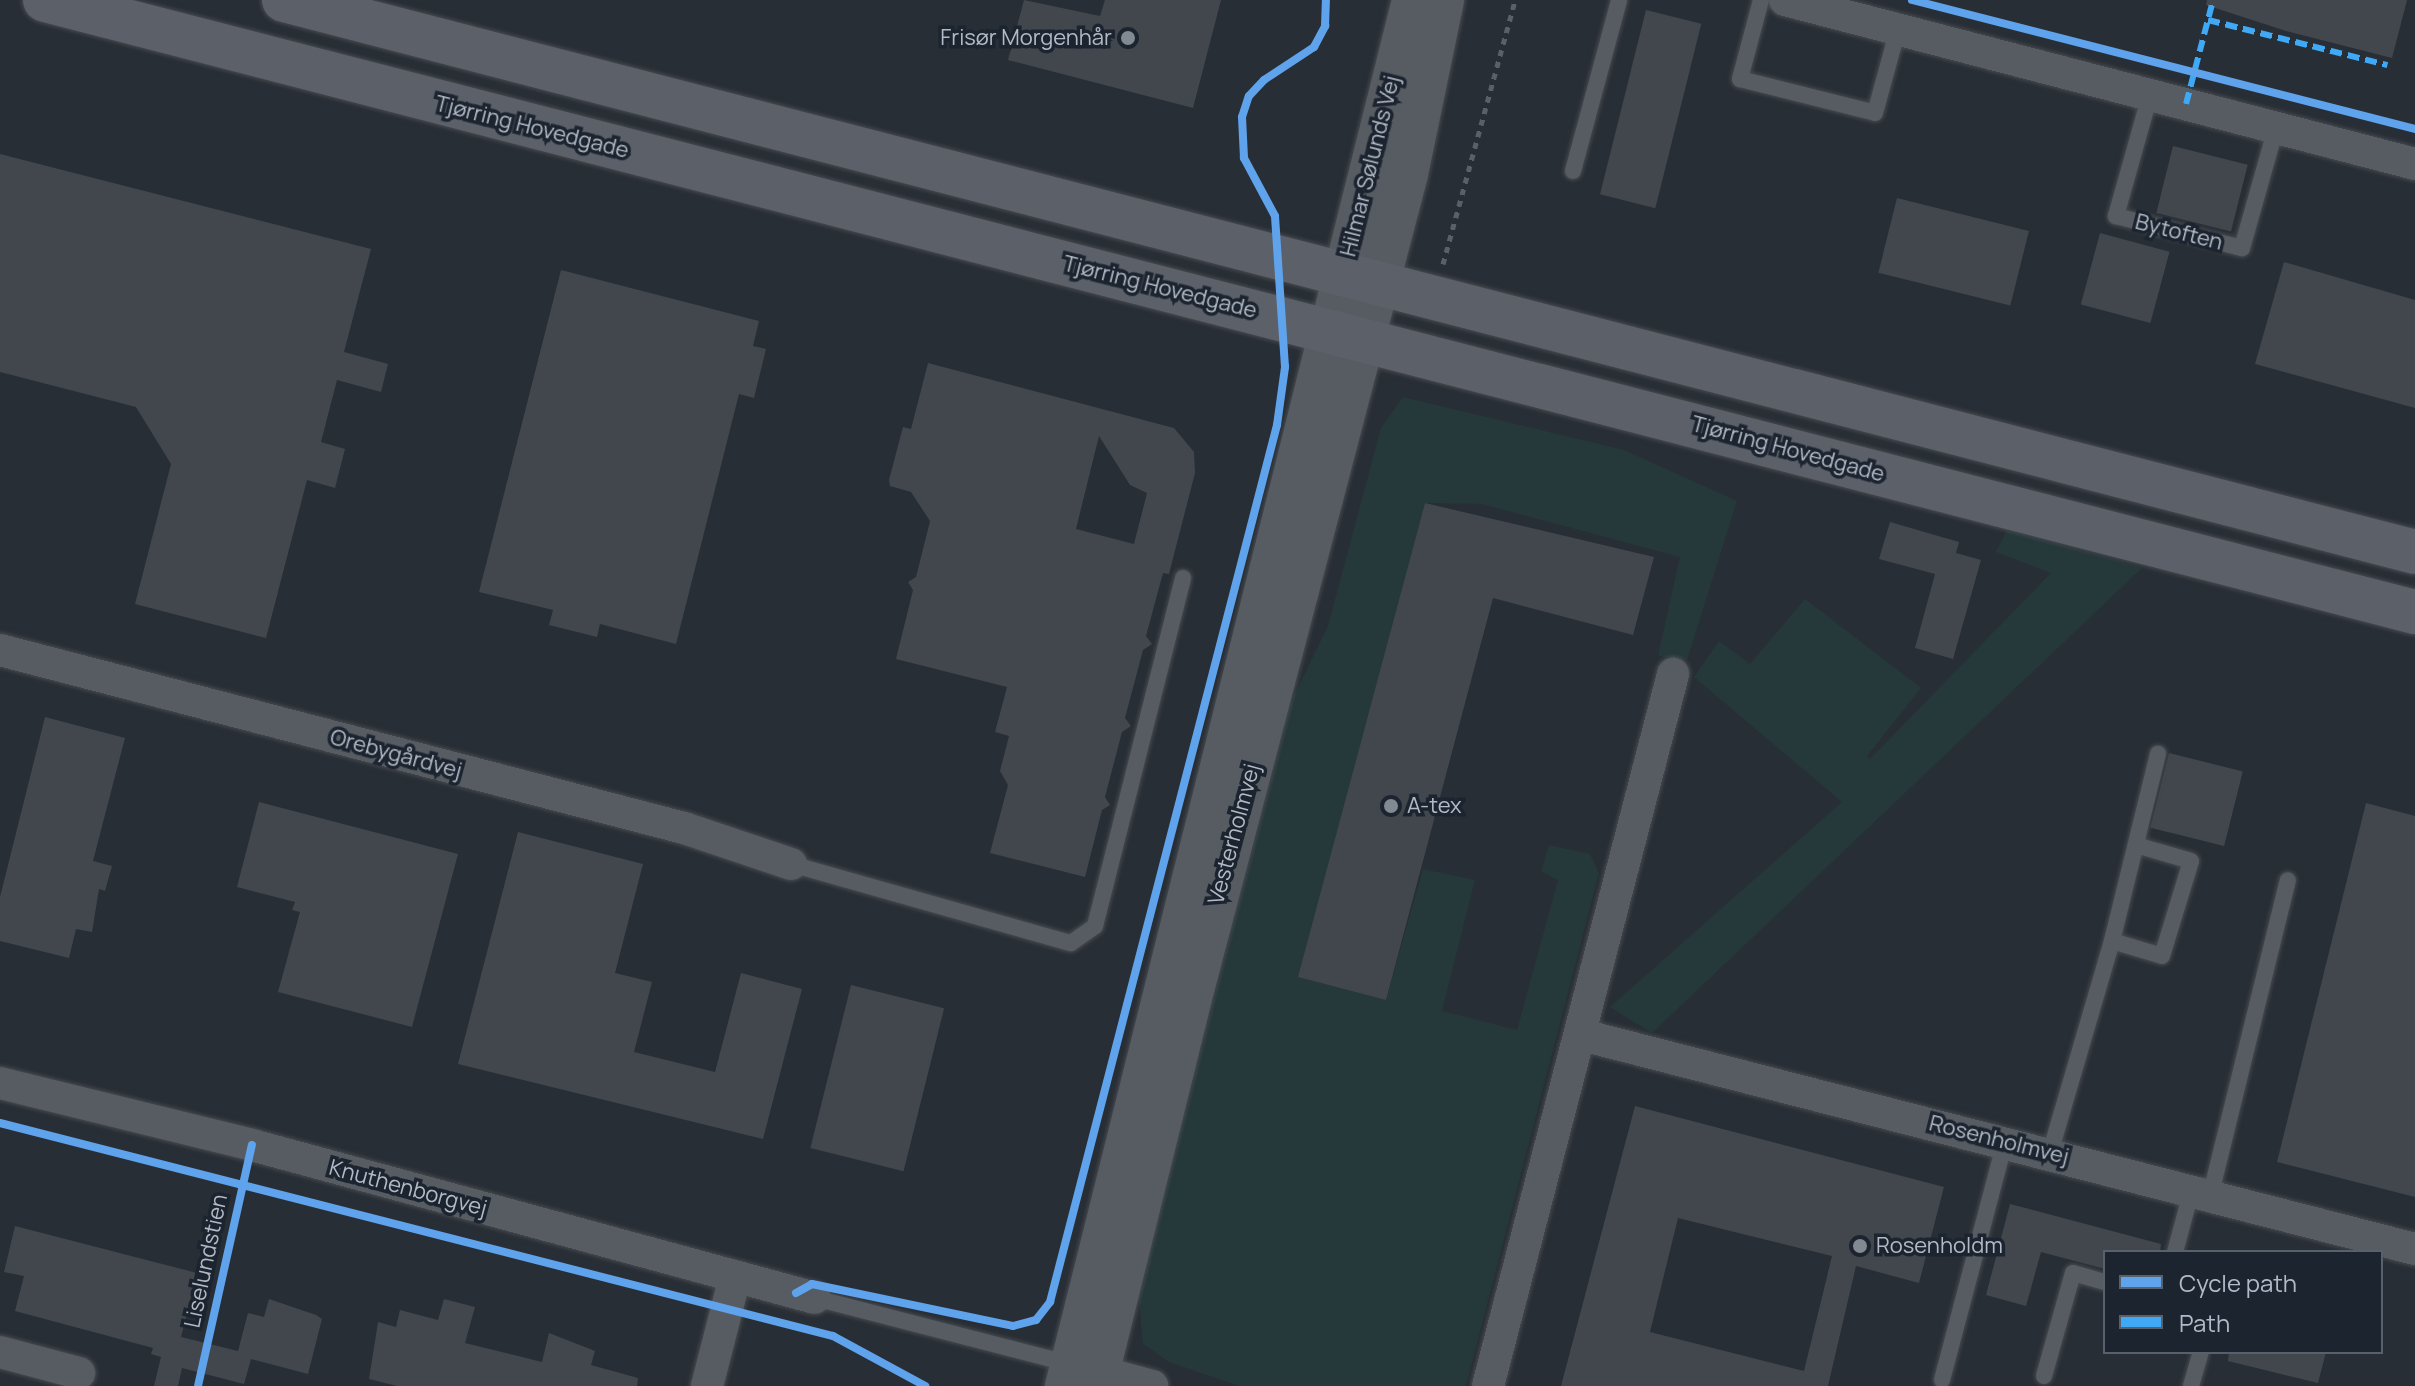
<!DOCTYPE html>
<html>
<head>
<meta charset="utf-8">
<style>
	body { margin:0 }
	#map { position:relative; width:2415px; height:1386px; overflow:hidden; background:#282e35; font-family:Manrope,sans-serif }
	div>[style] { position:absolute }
	.green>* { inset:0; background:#25383a }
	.building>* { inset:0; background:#42474d; transform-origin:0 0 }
	.path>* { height:5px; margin-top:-2.5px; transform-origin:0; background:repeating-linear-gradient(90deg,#5b6066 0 6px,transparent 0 12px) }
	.roads { filter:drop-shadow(0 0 2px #464a50) drop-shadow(0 0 2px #464a50) }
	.service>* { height:16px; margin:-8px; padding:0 8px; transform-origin:8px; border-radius:8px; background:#575c63 }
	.minor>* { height:32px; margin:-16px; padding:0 16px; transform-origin:16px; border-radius:16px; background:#575c63 }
	.tertiary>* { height:40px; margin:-20px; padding:0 20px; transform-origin:20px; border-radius:20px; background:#575c63 }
	.secondary>* { height:44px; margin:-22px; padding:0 22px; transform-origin:22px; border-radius:22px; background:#5c6068 }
	.quiet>* { height:6px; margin-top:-3px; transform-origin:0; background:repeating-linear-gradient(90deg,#3fa9f5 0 12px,transparent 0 18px) }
	.cycleway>* { height:8px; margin:-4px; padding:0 4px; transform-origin:4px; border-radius:4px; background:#60a3ed }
	.dots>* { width:22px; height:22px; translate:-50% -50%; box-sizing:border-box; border:4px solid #1c242f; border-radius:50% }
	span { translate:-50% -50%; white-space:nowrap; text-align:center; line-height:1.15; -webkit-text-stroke:7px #1c242f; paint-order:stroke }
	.poi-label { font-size:22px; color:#b1bac6 }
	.right { translate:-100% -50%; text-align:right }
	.left { translate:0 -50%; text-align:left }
	.street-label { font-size:22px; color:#b1bac6 }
	.legend { position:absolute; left:2103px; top:1250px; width:280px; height:104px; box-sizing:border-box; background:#1c242f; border:2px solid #58606b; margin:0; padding:10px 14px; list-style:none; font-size:24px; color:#b1bac6 }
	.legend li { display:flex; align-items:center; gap:16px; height:40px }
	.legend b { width:40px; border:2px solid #58606b }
</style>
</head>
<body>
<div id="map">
	<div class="green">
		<i style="clip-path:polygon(1403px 397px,1624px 450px,1737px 501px,1687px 660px,1658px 656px,1680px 557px,1482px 504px,1425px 503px,1299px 977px,1386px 1000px,1423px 869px,1475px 880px,1442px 1011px,1517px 1030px,1558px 880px,1541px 871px,1549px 845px,1590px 854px,1599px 873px,1466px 1386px,1239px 1386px,1169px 1362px,1143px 1344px,1138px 1289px,1289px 706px,1328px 626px,1381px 428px)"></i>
		<i style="clip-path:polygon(2007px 530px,2142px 568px,1652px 1033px,1610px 1007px,1842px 802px,1694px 677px,1719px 641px,1750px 664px,1805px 599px,1921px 688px,1867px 756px,1870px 759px,2051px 573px,1996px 552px)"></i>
	</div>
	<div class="building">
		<i style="clip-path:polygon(1024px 0,1100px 16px,1105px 0,1221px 0,1193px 108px,1008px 60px)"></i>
		<i style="clip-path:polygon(2207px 0,2407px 0,2392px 58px,2286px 31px,2206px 5px)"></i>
		<i style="left:1646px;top:10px;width:57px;height:190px;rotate:14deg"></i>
		<i style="left:2173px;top:146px;width:77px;height:69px;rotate:14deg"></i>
		<i style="clip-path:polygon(0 154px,371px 249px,344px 352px,388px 364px,381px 392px,337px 380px,321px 442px,345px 449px,335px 488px,307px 480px,266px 638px,135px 604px,171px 464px,136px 407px,0 372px)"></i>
		<i style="left:1897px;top:198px;width:136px;height:77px;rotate:14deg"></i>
		<i style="left:2100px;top:233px;width:72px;height:74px;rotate:15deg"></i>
		<i style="clip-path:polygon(2284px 262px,2415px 300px,2415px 408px,2255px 364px)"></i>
		<i style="clip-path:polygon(561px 270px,759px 321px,753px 346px,766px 349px,754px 398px,739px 394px,676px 644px,600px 624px,597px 637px,549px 625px,553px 610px,479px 592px)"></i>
		<i style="clip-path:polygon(evenodd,928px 363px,1174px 428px,1194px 452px,1195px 473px,1169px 574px,1163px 573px,1146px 636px,1152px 644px,1143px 650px,1125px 718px,1131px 726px,1122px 732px,1105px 797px,1110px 805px,1102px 810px,1085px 877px,990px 853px,1008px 785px,1000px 771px,1009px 736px,995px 732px,1007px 687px,896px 659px,913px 590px,908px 582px,916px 577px,930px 521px,911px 492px,890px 486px,889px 480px,903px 427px,911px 429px,928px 363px,1099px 436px,1130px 485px,1147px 493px,1134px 544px,1076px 529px,1099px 436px)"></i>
		<i style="clip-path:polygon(1425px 503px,1654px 557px,1633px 635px,1493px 598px,1386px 1000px,1298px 977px)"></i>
		<i style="clip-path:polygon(1890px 522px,1959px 542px,1956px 553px,1981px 560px,1953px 659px,1915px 648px,1935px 574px,1879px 559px)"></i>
		<i style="clip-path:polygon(45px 717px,125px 738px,93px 861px,112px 866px,105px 891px,99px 889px,92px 932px,76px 929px,69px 958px,0 941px,0 897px)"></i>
		<i style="left:2169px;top:753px;width:76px;height:77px;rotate:14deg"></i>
		<i style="clip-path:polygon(259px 802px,458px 854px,412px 1027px,278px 992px,300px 912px,292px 910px,295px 902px,237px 887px)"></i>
		<i style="clip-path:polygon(2366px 803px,2415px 816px,2415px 1197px,2277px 1162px)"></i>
		<i style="clip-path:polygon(518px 832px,643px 864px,615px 973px,652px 982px,634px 1052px,715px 1072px,741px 973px,802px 989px,763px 1139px,458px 1064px)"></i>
		<i style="left:851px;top:985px;width:96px;height:168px;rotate:14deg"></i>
		<i style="clip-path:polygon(evenodd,1635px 1106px,1944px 1187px,1919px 1283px,1856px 1266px,1828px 1386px,1561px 1386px,1635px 1106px,1678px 1218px,1832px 1256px,1804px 1371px,1650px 1332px,1678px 1218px)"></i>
		<i style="clip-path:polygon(2010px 1204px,2161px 1244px,2160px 1252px,2105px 1252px,2105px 1269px,2041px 1252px,2026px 1306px,1986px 1295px)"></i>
		<i style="clip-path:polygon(15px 1226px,197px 1273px,181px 1337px,238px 1351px,248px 1313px,264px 1317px,269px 1299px,316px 1315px,322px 1319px,308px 1374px,251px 1359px,244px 1384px,182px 1368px,178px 1386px,154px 1386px,161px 1357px,151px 1354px,153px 1348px,15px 1311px,24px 1276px,4px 1272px)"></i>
		<i style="clip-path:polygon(444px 1299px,475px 1307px,465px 1343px,542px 1362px,549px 1333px,595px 1351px,591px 1365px,638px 1378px,637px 1386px,397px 1386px,369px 1379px,378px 1322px,396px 1327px,400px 1310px,438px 1320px)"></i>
		<i style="clip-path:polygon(2229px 1352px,2326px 1352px,2318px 1383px,2228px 1361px)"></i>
	</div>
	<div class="path">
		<i style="left:1443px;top:264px;width:274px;rotate:-74.7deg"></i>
	</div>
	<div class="roads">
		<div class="service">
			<i style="left:1761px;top:0;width:82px;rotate:104.9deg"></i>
			<i style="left:1740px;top:79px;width:139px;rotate:14.1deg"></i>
			<i style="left:1875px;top:113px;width:87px;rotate:-74.7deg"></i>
			<i style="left:2150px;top:95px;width:126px;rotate:105.7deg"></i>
			<i style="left:2116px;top:216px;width:130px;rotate:14.3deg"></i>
			<i style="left:2242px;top:248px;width:125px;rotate:-74.2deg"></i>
			<i style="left:1573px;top:171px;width:177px;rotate:-74.9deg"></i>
			<i style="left:791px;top:864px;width:291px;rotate:15.8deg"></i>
			<i style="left:1071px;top:943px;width:29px;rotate:-35deg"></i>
			<i style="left:1095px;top:926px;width:359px;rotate:-75.8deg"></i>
			<i style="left:2112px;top:941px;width:52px;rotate:16.7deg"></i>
			<i style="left:2162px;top:956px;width:99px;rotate:-73deg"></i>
			<i style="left:2191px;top:861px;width:57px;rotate:-163.8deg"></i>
			<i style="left:2050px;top:1153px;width:221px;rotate:-73.7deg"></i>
			<i style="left:2112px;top:941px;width:193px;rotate:-76.2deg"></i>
			<i style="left:2211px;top:1193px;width:322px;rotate:-76.2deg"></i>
			<i style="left:2175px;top:1252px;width:65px;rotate:-74.9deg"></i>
			<i style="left:815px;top:1298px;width:263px;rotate:14.5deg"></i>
			<i style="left:2044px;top:1376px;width:107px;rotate:-74.3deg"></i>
			<i style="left:2073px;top:1273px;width:33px;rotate:16deg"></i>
			<i style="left:1942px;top:1380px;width:246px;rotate:-75.2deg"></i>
			<i style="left:2191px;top:1386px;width:35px;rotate:-74deg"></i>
		</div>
		<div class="minor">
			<i style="left:1785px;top:0;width:651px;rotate:14.59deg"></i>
			<i style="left:0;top:650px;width:707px;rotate:14.59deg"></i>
			<i style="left:684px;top:828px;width:113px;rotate:18.6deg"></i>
			<i style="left:1582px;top:1035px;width:860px;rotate:14.41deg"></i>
			<i style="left:0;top:1083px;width:260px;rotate:13.8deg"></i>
			<i style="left:252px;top:1145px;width:583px;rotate:15.2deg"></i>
			<i style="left:0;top:1352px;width:82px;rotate:14.9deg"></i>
			<i style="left:1078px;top:1366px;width:77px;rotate:15.1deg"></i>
			<i style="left:707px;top:1386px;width:113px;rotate:-75.6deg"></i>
			<i style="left:1488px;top:1386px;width:736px;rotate:-75.43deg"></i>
		</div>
		<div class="tertiary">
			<i style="left:1065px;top:1386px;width:1429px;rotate:-75.94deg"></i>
			<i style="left:1096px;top:1386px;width:400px;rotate:-76.1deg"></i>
			<i style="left:1192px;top:998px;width:852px;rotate:-75.31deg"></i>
			<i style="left:1408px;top:174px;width:178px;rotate:-78.3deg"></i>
		</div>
		<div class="secondary">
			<i style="left:45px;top:0;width:2448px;rotate:14.48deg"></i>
			<i style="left:284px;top:0;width:2201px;rotate:14.52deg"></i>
		</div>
	</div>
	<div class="quiet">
		<i style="left:2208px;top:20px;width:185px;rotate:14.1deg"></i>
		<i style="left:2186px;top:104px;width:107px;rotate:-75.4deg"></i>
	</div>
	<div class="cycleway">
		<i style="left:1912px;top:0;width:519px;rotate:14.38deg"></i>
		<i style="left:0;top:1123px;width:860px;rotate:14.34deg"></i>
		<i style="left:833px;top:1336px;width:105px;rotate:28.5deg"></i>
		<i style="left:796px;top:1293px;width:18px;rotate:-29deg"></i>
		<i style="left:812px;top:1284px;width:205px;rotate:11.8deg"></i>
		<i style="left:1013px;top:1326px;width:24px;rotate:-15deg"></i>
		<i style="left:1036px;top:1320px;width:23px;rotate:-52deg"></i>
		<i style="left:1050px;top:1302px;width:906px;rotate:-75.49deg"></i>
		<i style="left:1277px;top:425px;width:59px;rotate:-82.1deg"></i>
		<i style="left:1285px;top:367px;width:151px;rotate:-93.8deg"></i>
		<i style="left:1275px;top:216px;width:66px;rotate:-118.1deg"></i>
		<i style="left:1244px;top:158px;width:41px;rotate:-92.8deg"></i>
		<i style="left:1242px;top:117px;width:22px;rotate:-72deg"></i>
		<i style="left:1249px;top:96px;width:22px;rotate:-47deg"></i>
		<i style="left:1264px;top:80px;width:60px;rotate:-33.4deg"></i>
		<i style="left:1314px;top:47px;width:24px;rotate:-62deg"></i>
		<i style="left:1325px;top:26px;width:26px;rotate:-88deg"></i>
		<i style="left:198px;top:1386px;width:247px;rotate:-77.4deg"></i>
	</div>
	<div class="dots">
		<i style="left:1128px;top:38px;background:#818993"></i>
		<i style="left:1391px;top:806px;background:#818993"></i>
		<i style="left:1860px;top:1246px;background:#818993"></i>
	</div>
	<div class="poi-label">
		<span class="right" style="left:1112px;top:38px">Frisør Morgenhår</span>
		<span class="left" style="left:1407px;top:806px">A-tex</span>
		<span class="left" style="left:1876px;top:1246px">Rosenholdm</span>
	</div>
	<div class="street-label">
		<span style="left:532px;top:127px;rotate:14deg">Tjørring Hovedgade</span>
		<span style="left:1370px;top:166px;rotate:-76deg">Hilmar Sølunds Vej</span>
		<span style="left:2179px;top:232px;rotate:14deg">Bytoften</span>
		<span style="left:1160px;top:287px;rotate:14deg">Tjørring Hovedgade</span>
		<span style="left:1788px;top:449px;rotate:15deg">Tjørring Hovedgade</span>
		<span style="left:396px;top:754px;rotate:15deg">Orebygårdvej</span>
		<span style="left:1234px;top:834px;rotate:-75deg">Vesterholmvej</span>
		<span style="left:1999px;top:1140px;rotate:14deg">Rosenholmvej</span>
		<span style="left:408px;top:1188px;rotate:15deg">Knuthenborgvej</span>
		<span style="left:206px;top:1261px;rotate:-78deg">Liselundstien</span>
	</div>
	<ul class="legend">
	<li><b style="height:10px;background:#60a3ed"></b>Cycle path</li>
	<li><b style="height:10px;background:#3fa9f5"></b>Path</li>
	</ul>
</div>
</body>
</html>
